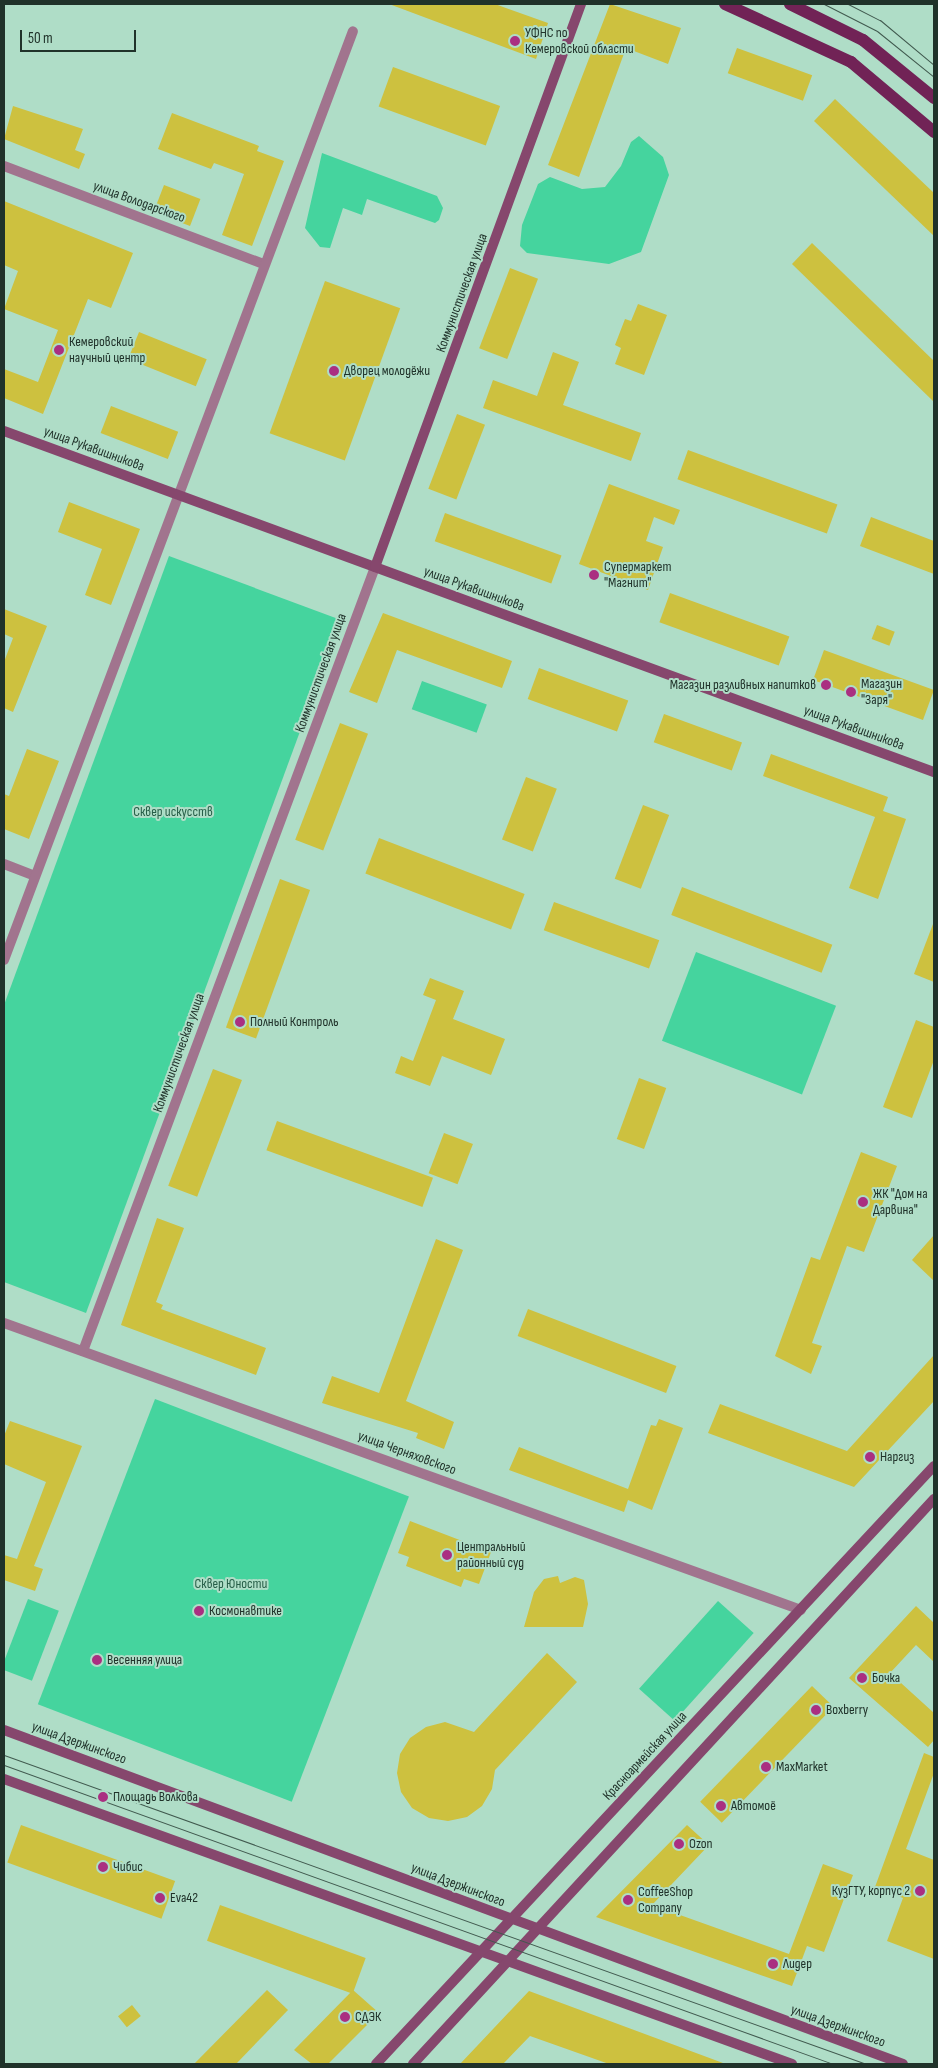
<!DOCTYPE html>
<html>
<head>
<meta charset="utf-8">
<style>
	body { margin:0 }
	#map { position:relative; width:938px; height:2068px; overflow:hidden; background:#afddc7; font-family:"Sofia Sans Condensed",sans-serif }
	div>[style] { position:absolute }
	.green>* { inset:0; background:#45d49e; transform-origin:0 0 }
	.building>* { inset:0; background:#cdc13f; transform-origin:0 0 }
	.street>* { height:10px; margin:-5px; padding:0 5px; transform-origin:5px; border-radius:5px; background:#a1748e }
	.secondary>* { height:10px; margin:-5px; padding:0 5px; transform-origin:5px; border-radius:5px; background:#86476d }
	.primary>* { height:12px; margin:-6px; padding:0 6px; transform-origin:6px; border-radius:6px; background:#712356 }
	.tram>* { height:1px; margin:-0.5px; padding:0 0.5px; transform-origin:0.5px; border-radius:0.5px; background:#415a4f }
	.dots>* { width:14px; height:14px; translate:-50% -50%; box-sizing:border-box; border:2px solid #afddc7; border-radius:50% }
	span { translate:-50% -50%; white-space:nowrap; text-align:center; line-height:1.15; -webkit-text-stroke:4px #afddc7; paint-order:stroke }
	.poi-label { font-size:14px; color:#20322a }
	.left { translate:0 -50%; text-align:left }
	.right { translate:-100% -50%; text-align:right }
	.street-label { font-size:14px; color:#20322a }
	.park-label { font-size:14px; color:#275e48 }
	.frame { position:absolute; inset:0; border:5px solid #20322a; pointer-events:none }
	.scale { position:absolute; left:20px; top:30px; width:116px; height:22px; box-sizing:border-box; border:2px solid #20322a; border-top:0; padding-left:6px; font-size:15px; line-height:18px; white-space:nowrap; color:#20322a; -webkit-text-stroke:4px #afddc7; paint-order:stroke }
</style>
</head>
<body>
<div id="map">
	<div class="green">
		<i style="clip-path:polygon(639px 136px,663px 157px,669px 175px,641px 252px,609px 264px,527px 253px,520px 246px,522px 225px,538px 184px,550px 177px,582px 189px,605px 187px,621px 166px,631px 142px)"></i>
		<i style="clip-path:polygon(322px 153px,437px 196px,443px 208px,439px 220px,435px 223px,367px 199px,362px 215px,343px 208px,330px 248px,320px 247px,305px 228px)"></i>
		<i style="clip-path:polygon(169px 556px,341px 620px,86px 1313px,4px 1282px,4px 1005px)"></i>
		<i style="left:422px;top:681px;width:69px;height:30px;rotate:20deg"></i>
		<i style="left:696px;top:952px;width:150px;height:95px;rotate:21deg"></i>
		<i style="left:155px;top:1399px;width:272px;height:327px;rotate:21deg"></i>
		<i style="left:28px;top:1599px;width:33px;height:75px;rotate:21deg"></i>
		<i style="left:718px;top:1601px;width:48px;height:118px;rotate:42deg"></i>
	</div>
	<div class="building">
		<i style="clip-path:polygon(389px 4px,495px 4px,548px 23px,536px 59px)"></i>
		<i style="clip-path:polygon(610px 4px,681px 28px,668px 64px,626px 48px,579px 177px,548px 165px)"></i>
		<i style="left:737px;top:48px;width:80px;height:27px;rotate:20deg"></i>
		<i style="left:393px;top:67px;width:114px;height:42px;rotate:20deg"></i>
		<i style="clip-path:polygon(835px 99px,934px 193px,934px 236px,814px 121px)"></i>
		<i style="clip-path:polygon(13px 106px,83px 129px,75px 150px,85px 154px,79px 169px,4px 139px)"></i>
		<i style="clip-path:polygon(172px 113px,259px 146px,257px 151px,284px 161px,252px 246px,222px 235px,244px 174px,214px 163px,211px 169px,158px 149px)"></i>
		<i style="left:164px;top:185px;width:39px;height:29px;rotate:21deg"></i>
		<i style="clip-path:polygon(4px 201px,133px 253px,111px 308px,88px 299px,43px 414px,4px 398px,4px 369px,38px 382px,58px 330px,4px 309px,18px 271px,4px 265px)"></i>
		<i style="clip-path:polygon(812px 243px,934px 361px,934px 402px,792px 264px)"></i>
		<i style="left:510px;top:268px;width:30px;height:86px;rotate:21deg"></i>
		<i style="left:325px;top:281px;width:80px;height:162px;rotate:20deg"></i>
		<i style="clip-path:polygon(638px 304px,667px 315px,644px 375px,615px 364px,621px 348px,615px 345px,625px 319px,631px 321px)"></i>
		<i style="left:139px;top:332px;width:73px;height:29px;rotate:22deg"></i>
		<i style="clip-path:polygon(553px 352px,579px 362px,563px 405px,641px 433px,631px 461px,483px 408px,493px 380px,537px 396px)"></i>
		<i style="left:111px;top:406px;width:72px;height:29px;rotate:21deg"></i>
		<i style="left:457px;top:414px;width:30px;height:80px;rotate:21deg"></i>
		<i style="left:688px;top:450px;width:159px;height:31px;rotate:20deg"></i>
		<i style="clip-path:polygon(609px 484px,680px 510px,674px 525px,654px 517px,646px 541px,663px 547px,648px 590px,579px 564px)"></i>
		<i style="clip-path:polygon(69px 502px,140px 529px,111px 605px,85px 595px,102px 549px,58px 532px)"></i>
		<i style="left:445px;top:513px;width:124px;height:30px;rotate:20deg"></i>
		<i style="clip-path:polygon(871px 517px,934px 541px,934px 574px,860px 546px)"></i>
		<i style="left:670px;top:593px;width:127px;height:31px;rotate:20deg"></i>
		<i style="clip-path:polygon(4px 609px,47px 626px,13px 712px,4px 708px,4px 662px,13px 638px,4px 634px)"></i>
		<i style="clip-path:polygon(383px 613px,512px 661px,502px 688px,397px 650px,377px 703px,349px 692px)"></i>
		<i style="left:877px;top:625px;width:19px;height:15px;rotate:21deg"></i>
		<i style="left:824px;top:650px;width:117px;height:32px;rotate:20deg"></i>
		<i style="left:539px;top:668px;width:95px;height:33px;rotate:20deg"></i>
		<i style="left:664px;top:714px;width:83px;height:30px;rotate:20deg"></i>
		<i style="left:340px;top:723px;width:30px;height:125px;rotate:21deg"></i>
		<i style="clip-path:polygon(27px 749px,59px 761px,29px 839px,4px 829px,4px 794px,9px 796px)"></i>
		<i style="clip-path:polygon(771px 754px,888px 797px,883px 811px,906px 819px,878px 899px,849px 888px,875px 817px,763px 776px)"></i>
		<i style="left:526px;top:777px;width:33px;height:67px;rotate:21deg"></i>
		<i style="left:643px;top:805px;width:28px;height:79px;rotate:21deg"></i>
		<i style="left:379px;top:838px;width:156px;height:38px;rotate:21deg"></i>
		<i style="left:280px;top:879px;width:32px;height:158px;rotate:20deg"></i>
		<i style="left:682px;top:887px;width:161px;height:30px;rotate:21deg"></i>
		<i style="left:554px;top:902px;width:112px;height:30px;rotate:20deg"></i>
		<i style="clip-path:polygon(933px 924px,934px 924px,934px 982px,914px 974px)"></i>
		<i style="clip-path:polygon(430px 978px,464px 991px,453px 1019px,505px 1039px,491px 1075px,442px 1056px,430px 1086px,395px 1073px,401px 1056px,413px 1061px,436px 1000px,423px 995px)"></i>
		<i style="clip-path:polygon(916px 1020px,934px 1027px,934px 1060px,912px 1118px,883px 1107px)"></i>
		<i style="left:213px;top:1069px;width:31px;height:125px;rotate:21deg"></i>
		<i style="left:639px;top:1078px;width:29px;height:65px;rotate:20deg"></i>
		<i style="left:277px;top:1121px;width:166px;height:31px;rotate:20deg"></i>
		<i style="left:444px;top:1133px;width:31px;height:43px;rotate:21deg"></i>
		<i style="clip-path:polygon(861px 1152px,897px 1166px,864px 1252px,847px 1246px,812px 1343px,822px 1346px,811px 1374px,775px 1356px,811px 1257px,820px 1260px)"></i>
		<i style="clip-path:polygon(157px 1218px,184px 1228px,156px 1302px,163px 1305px,161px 1309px,266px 1348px,256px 1375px,121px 1325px)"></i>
		<i style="clip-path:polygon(934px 1235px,934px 1281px,912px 1260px)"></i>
		<i style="clip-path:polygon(436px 1239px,463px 1250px,406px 1401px,454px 1422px,444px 1449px,416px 1438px,418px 1433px,322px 1403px,332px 1376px,379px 1393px)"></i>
		<i style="left:528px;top:1309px;width:159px;height:29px;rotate:21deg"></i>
		<i style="clip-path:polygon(934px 1355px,934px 1401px,854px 1487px,708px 1433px,720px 1404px,847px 1451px)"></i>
		<i style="clip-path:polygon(659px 1419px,683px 1428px,652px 1510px,628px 1500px,624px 1512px,509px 1470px,519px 1447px,628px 1489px,651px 1425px,656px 1426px)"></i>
		<i style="clip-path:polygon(10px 1421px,82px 1446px,34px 1566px,43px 1569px,35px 1591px,4px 1580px,4px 1555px,17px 1559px,46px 1482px,4px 1464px,4px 1436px)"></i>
		<i style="clip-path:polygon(410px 1521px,491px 1552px,479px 1584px,464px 1579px,461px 1587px,406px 1566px,409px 1557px,398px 1553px)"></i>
		<i style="clip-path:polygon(558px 1576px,560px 1583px,575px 1577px,584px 1580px,588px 1604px,583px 1627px,524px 1627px,534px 1592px,544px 1579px)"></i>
		<i style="clip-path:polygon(916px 1606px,934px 1623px,934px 1662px,916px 1645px,890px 1673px,934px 1713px,934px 1740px,928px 1747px,849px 1678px)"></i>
		<i style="clip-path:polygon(547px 1653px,577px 1682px,495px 1770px,492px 1789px,482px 1806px,467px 1817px,448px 1821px,429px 1818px,412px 1808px,401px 1792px,397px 1773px,400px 1754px,410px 1738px,426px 1727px,445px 1722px,474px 1732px)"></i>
		<i style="left:812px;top:1686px;width:30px;height:161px;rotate:44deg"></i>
		<i style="clip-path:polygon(924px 1753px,934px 1757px,934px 1773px,906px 1849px,934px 1860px,934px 1959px,887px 1941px,903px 1898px,875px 1887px)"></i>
		<i style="left:21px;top:1825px;width:164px;height:40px;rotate:20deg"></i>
		<i style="clip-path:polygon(687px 1825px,709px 1845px,652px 1905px,789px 1954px,823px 1864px,853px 1875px,824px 1952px,807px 1946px,792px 1986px,596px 1917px)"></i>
		<i style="left:220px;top:1905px;width:155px;height:38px;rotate:20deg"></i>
		<i style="clip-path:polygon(267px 1990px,288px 2010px,236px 2064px,194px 2064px)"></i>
		<i style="clip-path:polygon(353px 1990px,379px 2013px,328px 2064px,312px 2064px,294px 2050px)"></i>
		<i style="clip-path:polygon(529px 1991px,723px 2063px,723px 2064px,609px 2064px,530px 2036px,503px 2064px,460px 2064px)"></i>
		<i style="left:132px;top:2005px;width:14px;height:18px;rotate:51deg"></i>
	</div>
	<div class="street">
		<i style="left:4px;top:166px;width:278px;rotate:20.7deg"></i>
		<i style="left:4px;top:864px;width:33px;rotate:21deg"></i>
		<i style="left:4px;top:960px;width:992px;rotate:-69.41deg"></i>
		<i style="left:4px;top:1323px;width:847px;rotate:19.8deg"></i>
		<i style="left:83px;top:1351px;width:837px;rotate:-69.57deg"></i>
	</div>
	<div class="secondary">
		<i style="left:4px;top:431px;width:991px;rotate:20.14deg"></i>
		<i style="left:375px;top:567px;width:600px;rotate:-69.9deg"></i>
		<i style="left:4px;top:1730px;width:959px;rotate:20.38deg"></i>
		<i style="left:4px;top:1779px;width:838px;rotate:19.88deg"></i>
		<i style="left:376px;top:2064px;width:818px;rotate:-46.98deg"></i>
		<i style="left:413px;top:2064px;width:769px;rotate:-47.32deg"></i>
	</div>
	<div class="primary">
		<i style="left:725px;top:4px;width:139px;rotate:24.7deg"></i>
		<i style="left:851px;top:62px;width:109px;rotate:40.1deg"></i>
		<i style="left:790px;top:4px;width:81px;rotate:26.3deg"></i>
		<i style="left:863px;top:40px;width:92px;rotate:39.2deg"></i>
	</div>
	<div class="tram">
		<i style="left:824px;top:4px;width:59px;rotate:27deg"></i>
		<i style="left:877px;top:31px;width:73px;rotate:38.9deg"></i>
		<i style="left:848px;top:4px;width:36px;rotate:27deg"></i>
		<i style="left:880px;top:20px;width:70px;rotate:39.8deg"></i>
		<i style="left:4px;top:1755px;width:916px;rotate:19.72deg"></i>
		<i style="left:4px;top:1765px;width:881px;rotate:19.83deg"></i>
	</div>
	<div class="dots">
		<i style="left:515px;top:41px;background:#aa2f81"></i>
		<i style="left:59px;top:350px;background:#aa2f81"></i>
		<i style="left:334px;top:371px;background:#aa2f81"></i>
		<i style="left:594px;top:575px;background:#aa2f81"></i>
		<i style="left:826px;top:685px;background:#aa2f81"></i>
		<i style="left:851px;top:692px;background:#aa2f81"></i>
		<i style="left:240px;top:1022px;background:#aa2f81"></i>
		<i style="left:863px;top:1202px;background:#aa2f81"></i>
		<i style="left:870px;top:1457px;background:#aa2f81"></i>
		<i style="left:447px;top:1555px;background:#aa2f81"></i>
		<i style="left:199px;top:1611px;background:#aa2f81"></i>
		<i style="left:97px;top:1660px;background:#aa2f81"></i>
		<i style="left:862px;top:1678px;background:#aa2f81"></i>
		<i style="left:816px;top:1710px;background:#aa2f81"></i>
		<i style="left:766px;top:1767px;background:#aa2f81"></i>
		<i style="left:103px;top:1797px;background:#aa2f81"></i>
		<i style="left:721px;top:1806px;background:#aa2f81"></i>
		<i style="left:679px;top:1844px;background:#aa2f81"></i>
		<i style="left:103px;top:1867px;background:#aa2f81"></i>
		<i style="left:920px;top:1891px;background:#aa2f81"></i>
		<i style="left:160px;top:1898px;background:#aa2f81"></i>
		<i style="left:628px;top:1900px;background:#aa2f81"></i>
		<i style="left:773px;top:1964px;background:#aa2f81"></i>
		<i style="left:345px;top:2017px;background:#aa2f81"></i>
	</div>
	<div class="poi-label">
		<span class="left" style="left:525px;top:41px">УФНС по<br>Кемеровской области</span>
		<span class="left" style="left:69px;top:350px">Кемеровский<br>научный центр</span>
		<span class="left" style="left:344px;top:371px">Дворец молодёжи</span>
		<span class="left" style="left:604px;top:575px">Супермаркет<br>"Магнит"</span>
		<span class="left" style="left:861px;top:692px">Магазин<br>"Заря"</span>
		<span class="right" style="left:816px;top:685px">Магазин разливных напитков</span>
		<span class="left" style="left:250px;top:1022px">Полный Контроль</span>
		<span class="left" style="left:873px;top:1202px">ЖК "Дом на<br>Дарвина"</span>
		<span class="left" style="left:880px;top:1457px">Наргиз</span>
		<span class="left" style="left:457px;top:1555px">Центральный<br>районный суд</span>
		<span class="left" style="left:209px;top:1611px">Космонавтике</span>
		<span class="left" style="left:107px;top:1660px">Весенняя улица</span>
		<span class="left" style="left:872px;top:1678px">Бочка</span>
		<span class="left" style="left:826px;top:1710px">Boxberry</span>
		<span class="left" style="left:776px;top:1767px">MaxMarket</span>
		<span class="left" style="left:113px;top:1797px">Площадь Волкова</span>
		<span class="left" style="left:731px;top:1806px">Автомоё</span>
		<span class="left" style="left:689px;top:1844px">Ozon</span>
		<span class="left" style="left:113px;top:1867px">Чибис</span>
		<span class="right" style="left:910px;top:1891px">КузГТУ, корпус 2</span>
		<span class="left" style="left:638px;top:1900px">CoffeeShop<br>Company</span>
		<span class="left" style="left:170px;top:1898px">Eva42</span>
		<span class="left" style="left:783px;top:1964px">Лидер</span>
		<span class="left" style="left:355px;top:2017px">СДЭК</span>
	</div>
	<div class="street-label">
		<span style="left:139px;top:202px;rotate:20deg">улица Володарского</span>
		<span style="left:462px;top:293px;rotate:-70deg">Коммунистическая улица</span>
		<span style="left:94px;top:449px;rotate:20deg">улица Рукавишникова</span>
		<span style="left:474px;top:589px;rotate:20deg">улица Рукавишникова</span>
		<span style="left:321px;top:673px;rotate:-70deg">Коммунистическая улица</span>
		<span style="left:854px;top:728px;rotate:20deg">улица Рукавишникова</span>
		<span style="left:179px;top:1053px;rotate:-70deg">Коммунистическая улица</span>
		<span style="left:407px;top:1453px;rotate:20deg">улица Черняховского</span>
		<span style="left:79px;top:1743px;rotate:20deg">улица Дзержинского</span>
		<span style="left:645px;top:1756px;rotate:-47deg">Красноармейская улица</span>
		<span style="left:458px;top:1885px;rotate:21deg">улица Дзержинского</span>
		<span style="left:838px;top:2026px;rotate:20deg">улица Дзержинского</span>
	</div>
	<div class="park-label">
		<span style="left:173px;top:812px">Сквер искусств</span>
		<span style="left:231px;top:1584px">Сквер Юности</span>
	</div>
	<div class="frame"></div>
	<div class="scale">50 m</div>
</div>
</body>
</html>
